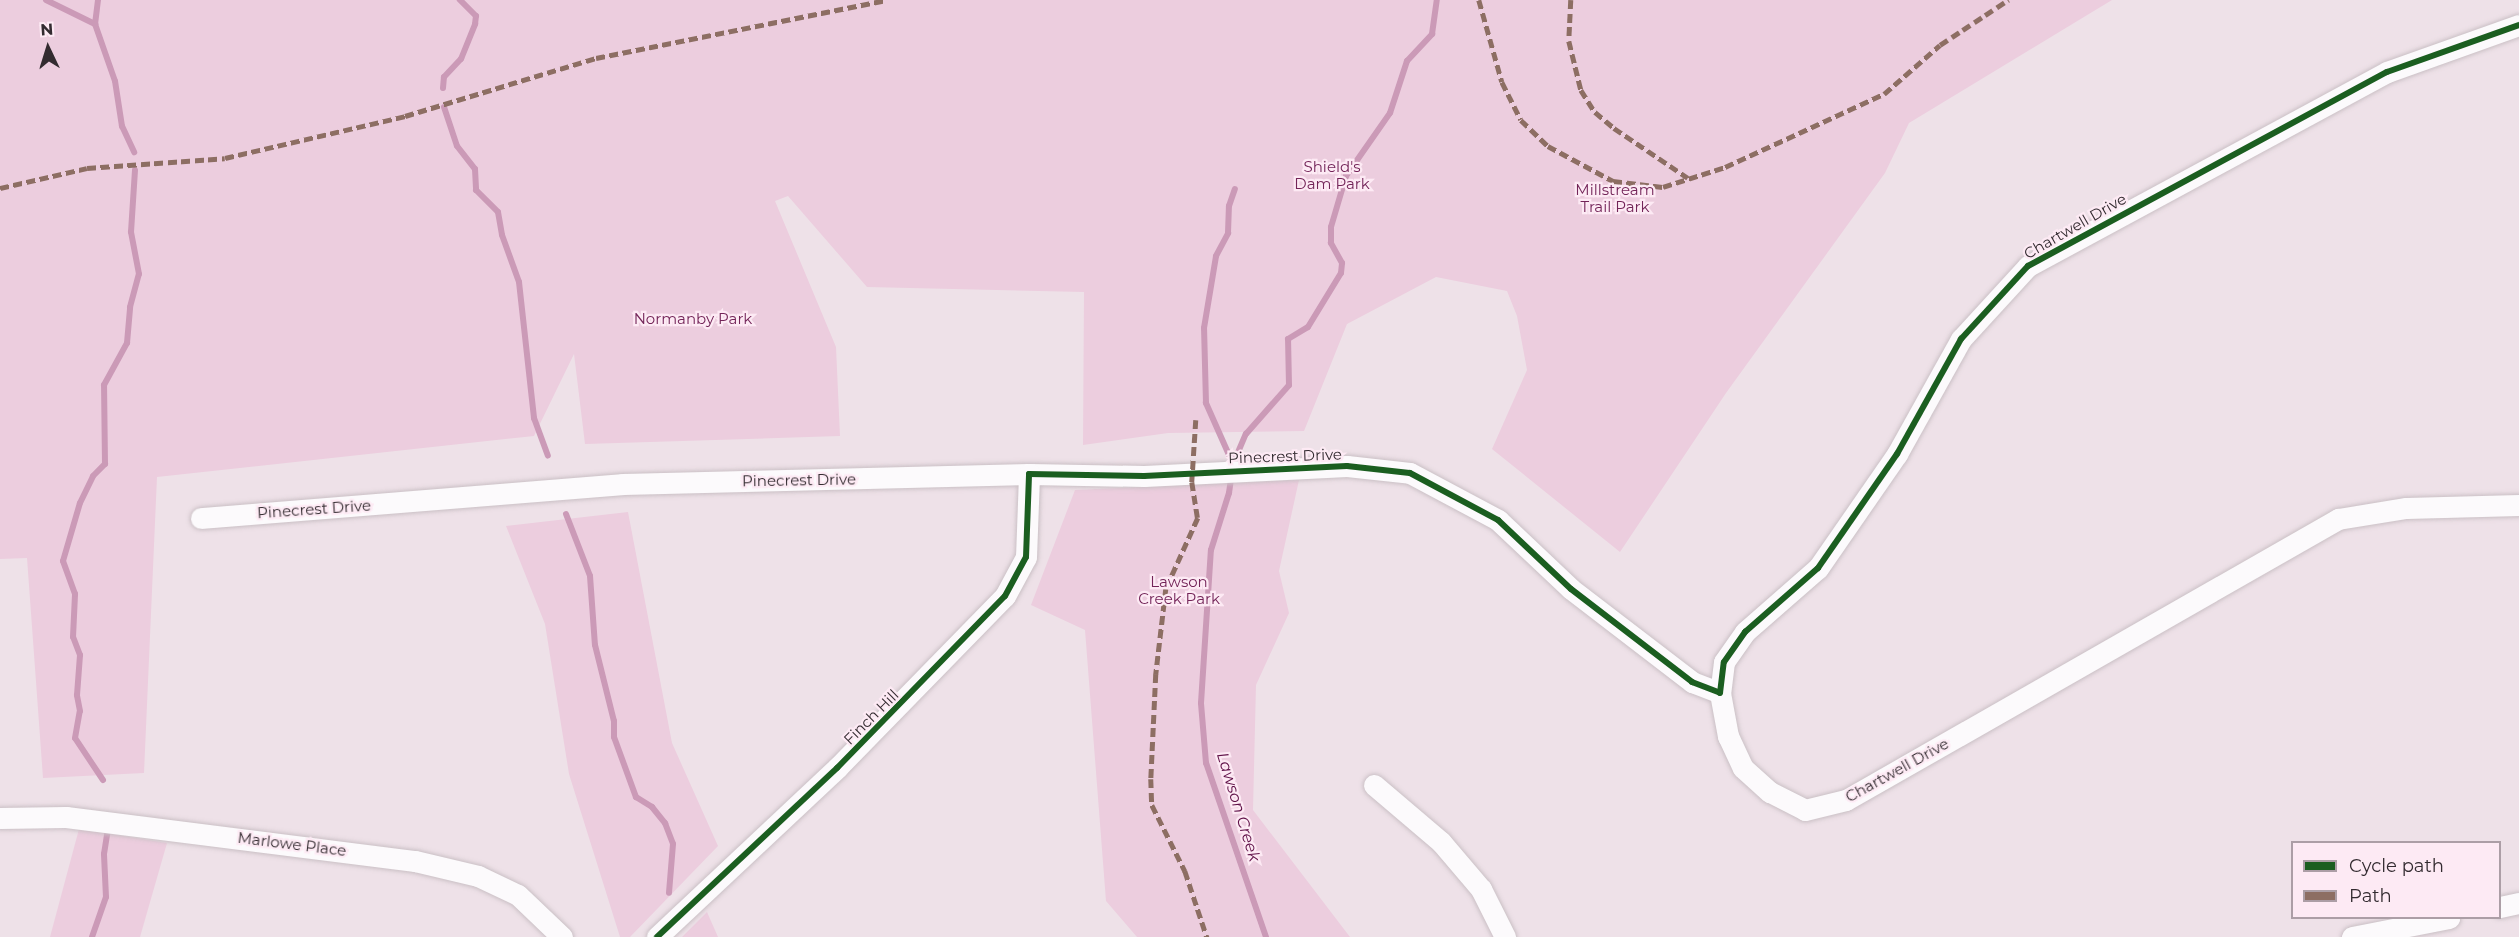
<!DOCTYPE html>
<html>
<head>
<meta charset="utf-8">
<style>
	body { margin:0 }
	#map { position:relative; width:2519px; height:937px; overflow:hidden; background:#eee1e8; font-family:Montserrat,sans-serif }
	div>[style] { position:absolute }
	.green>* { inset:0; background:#eccdde }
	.stream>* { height:6px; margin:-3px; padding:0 3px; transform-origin:3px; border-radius:3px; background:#cb9ab7 }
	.roads { filter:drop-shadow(0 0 2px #cac0c5) drop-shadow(0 0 2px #cac0c5) }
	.minor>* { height:21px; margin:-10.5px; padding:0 10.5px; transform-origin:10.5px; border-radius:10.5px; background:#fcfafc }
	.quiet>* { height:4.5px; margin-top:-2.25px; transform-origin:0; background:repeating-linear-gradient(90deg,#8d6e63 0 9px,transparent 0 13.5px) }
	.cycleway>* { height:6px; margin:-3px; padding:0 3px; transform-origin:3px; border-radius:3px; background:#1b5e20 }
	span { translate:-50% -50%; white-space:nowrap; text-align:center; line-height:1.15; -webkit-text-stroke:4.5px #fdeaf4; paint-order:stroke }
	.park-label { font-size:15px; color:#732458 }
	.street-label { font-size:15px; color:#332b30 }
	.water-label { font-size:16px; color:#5e0f46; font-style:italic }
	.legend { position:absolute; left:2291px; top:841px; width:210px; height:78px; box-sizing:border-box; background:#fdeaf4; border:2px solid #ac9ea6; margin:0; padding:8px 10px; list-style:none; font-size:18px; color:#332b30 }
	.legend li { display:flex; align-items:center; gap:12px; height:30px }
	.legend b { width:30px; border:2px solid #ac9ea6 }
	.north { position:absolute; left:18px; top:18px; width:60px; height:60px; -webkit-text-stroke:4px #fdeaf4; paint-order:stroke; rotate:356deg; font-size:16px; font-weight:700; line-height:24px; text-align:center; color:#332b30 }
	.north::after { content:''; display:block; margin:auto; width:21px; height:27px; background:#332b30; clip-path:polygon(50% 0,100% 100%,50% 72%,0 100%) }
</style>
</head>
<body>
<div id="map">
	<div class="green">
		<i style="clip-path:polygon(0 0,2112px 0,1909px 123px,1885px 173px,1726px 393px,1620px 552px,1492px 449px,1527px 370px,1517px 316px,1507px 291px,1436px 277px,1347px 324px,1304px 431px,1168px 433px,1083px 445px,1084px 292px,867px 287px,788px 196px,775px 201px,836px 347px,840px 436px,585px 444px,574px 354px,534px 436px,157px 477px,144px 773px,43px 778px,27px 558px,0 559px)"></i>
		<i style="clip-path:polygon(1299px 480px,1279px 571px,1289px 613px,1256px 685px,1253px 810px,1350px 937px,1137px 937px,1106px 901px,1085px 630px,1031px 605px,1075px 490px)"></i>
		<i style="clip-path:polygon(628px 512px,672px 743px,718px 846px,630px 937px,620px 937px,569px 774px,545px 624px,506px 526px)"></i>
		<i style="clip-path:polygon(79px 829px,167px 843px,140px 937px,50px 937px)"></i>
		<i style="clip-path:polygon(707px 912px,718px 937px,682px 937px)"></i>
	</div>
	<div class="stream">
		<i style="left:46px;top:0;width:55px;rotate:26.1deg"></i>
		<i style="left:98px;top:0;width:24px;rotate:97deg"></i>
		<i style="left:95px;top:24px;width:60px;rotate:70.7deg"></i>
		<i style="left:115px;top:81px;width:46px;rotate:81.2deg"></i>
		<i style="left:122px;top:126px;width:29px;rotate:65deg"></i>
		<i style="left:443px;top:88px;width:11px;rotate:-85deg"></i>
		<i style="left:444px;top:77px;width:25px;rotate:-47deg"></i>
		<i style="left:461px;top:59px;width:38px;rotate:-68deg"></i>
		<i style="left:475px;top:24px;width:8px;rotate:-83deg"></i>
		<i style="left:476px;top:16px;width:23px;rotate:-135deg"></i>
		<i style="left:444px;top:107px;width:41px;rotate:71.6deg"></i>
		<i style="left:457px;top:146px;width:29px;rotate:52deg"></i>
		<i style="left:475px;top:169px;width:21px;rotate:87deg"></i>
		<i style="left:476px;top:190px;width:31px;rotate:45deg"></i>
		<i style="left:498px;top:212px;width:23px;rotate:80deg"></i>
		<i style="left:502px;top:235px;width:50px;rotate:70.1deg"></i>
		<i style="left:519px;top:282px;width:137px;rotate:83.7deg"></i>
		<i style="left:534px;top:418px;width:40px;rotate:69.8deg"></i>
		<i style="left:1233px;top:464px;width:67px;rotate:-113.9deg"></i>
		<i style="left:1206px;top:403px;width:75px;rotate:-91.5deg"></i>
		<i style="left:1204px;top:328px;width:73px;rotate:-80.5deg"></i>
		<i style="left:1216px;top:256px;width:26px;rotate:-62deg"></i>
		<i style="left:1228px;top:233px;width:27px;rotate:-88deg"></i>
		<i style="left:1229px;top:206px;width:18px;rotate:-71deg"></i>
		<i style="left:566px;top:514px;width:66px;rotate:68.8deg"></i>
		<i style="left:590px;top:576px;width:69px;rotate:85.9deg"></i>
		<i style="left:595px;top:645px;width:78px;rotate:76deg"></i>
		<i style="left:614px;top:721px;width:16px;rotate:90deg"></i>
		<i style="left:614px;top:737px;width:64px;rotate:69.9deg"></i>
		<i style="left:636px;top:797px;width:19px;rotate:32deg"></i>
		<i style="left:652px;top:807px;width:21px;rotate:51deg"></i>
		<i style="left:665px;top:823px;width:22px;rotate:69deg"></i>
		<i style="left:673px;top:844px;width:49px;rotate:94.7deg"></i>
		<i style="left:103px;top:780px;width:50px;rotate:-123.7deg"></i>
		<i style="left:75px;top:738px;width:27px;rotate:-80deg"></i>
		<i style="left:80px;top:711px;width:16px;rotate:-101deg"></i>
		<i style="left:77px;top:695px;width:40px;rotate:-85.7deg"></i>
		<i style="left:80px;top:655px;width:19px;rotate:-111deg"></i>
		<i style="left:73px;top:637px;width:43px;rotate:-87.3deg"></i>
		<i style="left:75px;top:594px;width:35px;rotate:-110deg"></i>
		<i style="left:63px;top:561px;width:60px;rotate:-73.7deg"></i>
		<i style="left:80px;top:503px;width:30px;rotate:-64deg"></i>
		<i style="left:93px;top:476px;width:17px;rotate:-45deg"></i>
		<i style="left:105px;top:464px;width:79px;rotate:-90.7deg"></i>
		<i style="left:104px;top:385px;width:48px;rotate:-61.3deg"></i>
		<i style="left:127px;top:343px;width:36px;rotate:-85deg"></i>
		<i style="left:130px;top:307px;width:34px;rotate:-75deg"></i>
		<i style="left:139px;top:274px;width:43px;rotate:-100.8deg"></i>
		<i style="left:131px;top:232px;width:62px;rotate:-86.3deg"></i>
		<i style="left:92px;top:937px;width:42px;rotate:-70.7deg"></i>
		<i style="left:106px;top:897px;width:43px;rotate:-92.7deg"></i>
		<i style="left:104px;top:854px;width:24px;rotate:-81deg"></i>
		<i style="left:1266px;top:937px;width:184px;rotate:-109deg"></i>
		<i style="left:1206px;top:763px;width:60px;rotate:-94.8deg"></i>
		<i style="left:1201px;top:703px;width:153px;rotate:-86.3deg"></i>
		<i style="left:1211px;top:550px;width:60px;rotate:-72.5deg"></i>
		<i style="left:1229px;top:493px;width:29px;rotate:-82deg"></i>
		<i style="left:1233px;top:464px;width:33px;rotate:-67deg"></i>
		<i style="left:1246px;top:434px;width:65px;rotate:-48.7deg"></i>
		<i style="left:1289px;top:385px;width:46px;rotate:-91.2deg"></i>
		<i style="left:1288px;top:339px;width:23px;rotate:-31deg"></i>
		<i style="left:1308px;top:327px;width:63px;rotate:-58.6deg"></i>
		<i style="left:1341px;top:273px;width:10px;rotate:-84deg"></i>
		<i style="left:1342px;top:263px;width:23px;rotate:-119deg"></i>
		<i style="left:1331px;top:243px;width:16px;rotate:-90deg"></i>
		<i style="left:1331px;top:227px;width:53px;rotate:-73.6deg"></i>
		<i style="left:1346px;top:176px;width:77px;rotate:-55.1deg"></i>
		<i style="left:1390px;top:113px;width:55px;rotate:-71.9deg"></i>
		<i style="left:1407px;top:61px;width:37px;rotate:-47deg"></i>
		<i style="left:1432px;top:34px;width:34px;rotate:-82deg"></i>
	</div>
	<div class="roads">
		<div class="minor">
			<i style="left:2519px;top:25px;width:140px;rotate:160.4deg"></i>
			<i style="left:2387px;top:72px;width:408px;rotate:151.6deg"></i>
			<i style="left:2028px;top:266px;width:99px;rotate:132.5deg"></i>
			<i style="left:1961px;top:339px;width:132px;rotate:119.1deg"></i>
			<i style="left:1897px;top:454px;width:139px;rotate:124.7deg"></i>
			<i style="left:1818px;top:568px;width:97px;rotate:138.8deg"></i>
			<i style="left:1745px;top:632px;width:37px;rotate:125deg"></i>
			<i style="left:1724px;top:662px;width:31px;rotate:97deg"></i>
			<i style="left:1720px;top:693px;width:44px;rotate:79.5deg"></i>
			<i style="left:1728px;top:736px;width:35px;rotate:65deg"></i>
			<i style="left:1743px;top:768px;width:36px;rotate:42deg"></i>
			<i style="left:1770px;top:792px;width:39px;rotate:27deg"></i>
			<i style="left:1805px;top:810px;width:42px;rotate:-13.7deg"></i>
			<i style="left:1846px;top:800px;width:567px;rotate:-29.73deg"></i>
			<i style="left:2338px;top:519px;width:69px;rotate:-9.2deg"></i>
			<i style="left:2406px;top:508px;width:113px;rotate:-1.5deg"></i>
			<i style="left:201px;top:518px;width:423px;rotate:-4.6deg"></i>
			<i style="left:623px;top:484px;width:406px;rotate:-1.4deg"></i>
			<i style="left:1029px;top:474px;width:115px;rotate:1deg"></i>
			<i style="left:1144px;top:476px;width:203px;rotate:-2.8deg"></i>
			<i style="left:1347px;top:466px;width:63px;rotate:6.3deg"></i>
			<i style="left:1410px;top:473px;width:100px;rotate:28.1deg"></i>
			<i style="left:1498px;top:520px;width:100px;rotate:43.4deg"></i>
			<i style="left:1571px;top:589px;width:153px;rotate:37.5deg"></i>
			<i style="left:1692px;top:682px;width:30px;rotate:21deg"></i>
			<i style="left:1374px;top:785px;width:88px;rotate:40.4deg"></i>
			<i style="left:1441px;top:842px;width:62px;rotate:49.6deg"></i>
			<i style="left:1481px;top:889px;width:54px;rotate:63.4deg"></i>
			<i style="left:0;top:818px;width:66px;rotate:-0.9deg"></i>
			<i style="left:66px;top:817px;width:352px;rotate:7.2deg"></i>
			<i style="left:415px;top:861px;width:65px;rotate:13.4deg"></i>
			<i style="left:478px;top:876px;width:44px;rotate:25.4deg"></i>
			<i style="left:518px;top:895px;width:61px;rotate:43.7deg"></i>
			<i style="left:2500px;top:907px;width:19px;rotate:-12deg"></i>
			<i style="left:657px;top:937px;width:247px;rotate:-43.2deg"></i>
			<i style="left:837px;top:768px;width:240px;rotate:-45.7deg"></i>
			<i style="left:1005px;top:596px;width:44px;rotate:-61.7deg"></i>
			<i style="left:1026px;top:557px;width:83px;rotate:-87.9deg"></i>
			<i style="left:2352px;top:937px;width:99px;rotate:-11.1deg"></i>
		</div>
	</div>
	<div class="quiet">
		<i style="left:1479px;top:0;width:85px;rotate:74.3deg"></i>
		<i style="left:1502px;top:82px;width:42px;rotate:63.4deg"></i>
		<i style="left:1521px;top:120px;width:37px;rotate:44deg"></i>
		<i style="left:1548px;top:146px;width:74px;rotate:28.3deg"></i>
		<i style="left:1613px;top:181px;width:50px;rotate:6.8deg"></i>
		<i style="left:1663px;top:187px;width:65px;rotate:-17.9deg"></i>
		<i style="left:1725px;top:167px;width:175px;rotate:-24.7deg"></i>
		<i style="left:1884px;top:94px;width:74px;rotate:-41.2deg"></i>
		<i style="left:1940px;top:45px;width:82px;rotate:-33.5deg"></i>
		<i style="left:1571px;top:0;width:41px;rotate:92.8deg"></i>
		<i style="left:1569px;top:41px;width:50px;rotate:76.2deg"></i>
		<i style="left:1581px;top:90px;width:26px;rotate:58deg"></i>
		<i style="left:1595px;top:112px;width:25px;rotate:40deg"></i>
		<i style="left:1614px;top:128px;width:89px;rotate:34deg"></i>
		<i style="left:0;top:188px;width:89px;rotate:-12.9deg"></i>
		<i style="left:87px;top:168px;width:138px;rotate:-4.1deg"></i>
		<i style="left:225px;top:158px;width:185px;rotate:-13.1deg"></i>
		<i style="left:405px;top:116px;width:200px;rotate:-16.9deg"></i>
		<i style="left:596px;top:58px;width:295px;rotate:-11.3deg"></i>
		<i style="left:1196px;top:420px;width:62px;rotate:93.7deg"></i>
		<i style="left:1192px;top:482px;width:36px;rotate:81deg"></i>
		<i style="left:1198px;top:518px;width:78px;rotate:114.3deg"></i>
		<i style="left:1166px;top:589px;width:86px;rotate:96.7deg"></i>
		<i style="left:1156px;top:674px;width:105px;rotate:92.7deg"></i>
		<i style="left:1151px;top:779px;width:26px;rotate:88deg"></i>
		<i style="left:1152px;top:805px;width:74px;rotate:63.4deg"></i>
		<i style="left:1185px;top:871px;width:70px;rotate:71.6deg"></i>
	</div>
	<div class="cycleway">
		<i style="left:657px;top:937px;width:247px;rotate:-43.2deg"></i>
		<i style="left:837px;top:768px;width:240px;rotate:-45.7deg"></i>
		<i style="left:1005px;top:596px;width:44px;rotate:-61.7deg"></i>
		<i style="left:1026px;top:557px;width:83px;rotate:-87.9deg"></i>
		<i style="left:1029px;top:474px;width:115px;rotate:1deg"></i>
		<i style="left:1144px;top:476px;width:203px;rotate:-2.8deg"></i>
		<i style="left:1347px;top:466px;width:63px;rotate:6.3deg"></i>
		<i style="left:1410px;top:473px;width:100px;rotate:28.1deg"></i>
		<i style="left:1498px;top:520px;width:100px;rotate:43.4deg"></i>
		<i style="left:1571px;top:589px;width:153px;rotate:37.5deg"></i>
		<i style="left:1692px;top:682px;width:30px;rotate:21deg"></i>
		<i style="left:1720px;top:693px;width:31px;rotate:-83deg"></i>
		<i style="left:1724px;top:662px;width:37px;rotate:-55deg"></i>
		<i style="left:1745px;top:632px;width:97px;rotate:-41.2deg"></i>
		<i style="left:1818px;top:568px;width:139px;rotate:-55.3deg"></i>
		<i style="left:1897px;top:454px;width:132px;rotate:-60.9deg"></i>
		<i style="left:1961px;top:339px;width:99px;rotate:-47.5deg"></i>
		<i style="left:2028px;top:266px;width:408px;rotate:-28.4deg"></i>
		<i style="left:2387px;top:72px;width:140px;rotate:-19.6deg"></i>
	</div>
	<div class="park-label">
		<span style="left:1332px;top:175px">Shield's<br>Dam Park</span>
		<span style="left:1615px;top:198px">Millstream<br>Trail Park</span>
		<span style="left:693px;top:319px">Normanby Park</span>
		<span style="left:1179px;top:590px">Lawson<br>Creek Park</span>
	</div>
	<div class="street-label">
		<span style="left:2075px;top:226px;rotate:-30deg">Chartwell Drive</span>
		<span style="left:1285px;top:456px;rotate:-2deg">Pinecrest Drive</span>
		<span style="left:799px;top:480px;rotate:-1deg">Pinecrest Drive</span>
		<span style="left:314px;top:509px;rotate:-4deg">Pinecrest Drive</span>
		<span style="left:871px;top:717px;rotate:-45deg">Finch Hill</span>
		<span style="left:1897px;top:770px;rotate:-29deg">Chartwell Drive</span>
		<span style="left:292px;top:844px;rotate:7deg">Marlowe Place</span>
	</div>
	<div class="water-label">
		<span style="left:1238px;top:807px;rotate:73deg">Lawson Creek</span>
	</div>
	<ul class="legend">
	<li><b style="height:8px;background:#1b5e20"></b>Cycle path</li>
	<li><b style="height:8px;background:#8d6e63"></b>Path</li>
	</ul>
	<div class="north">N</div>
</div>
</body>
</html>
